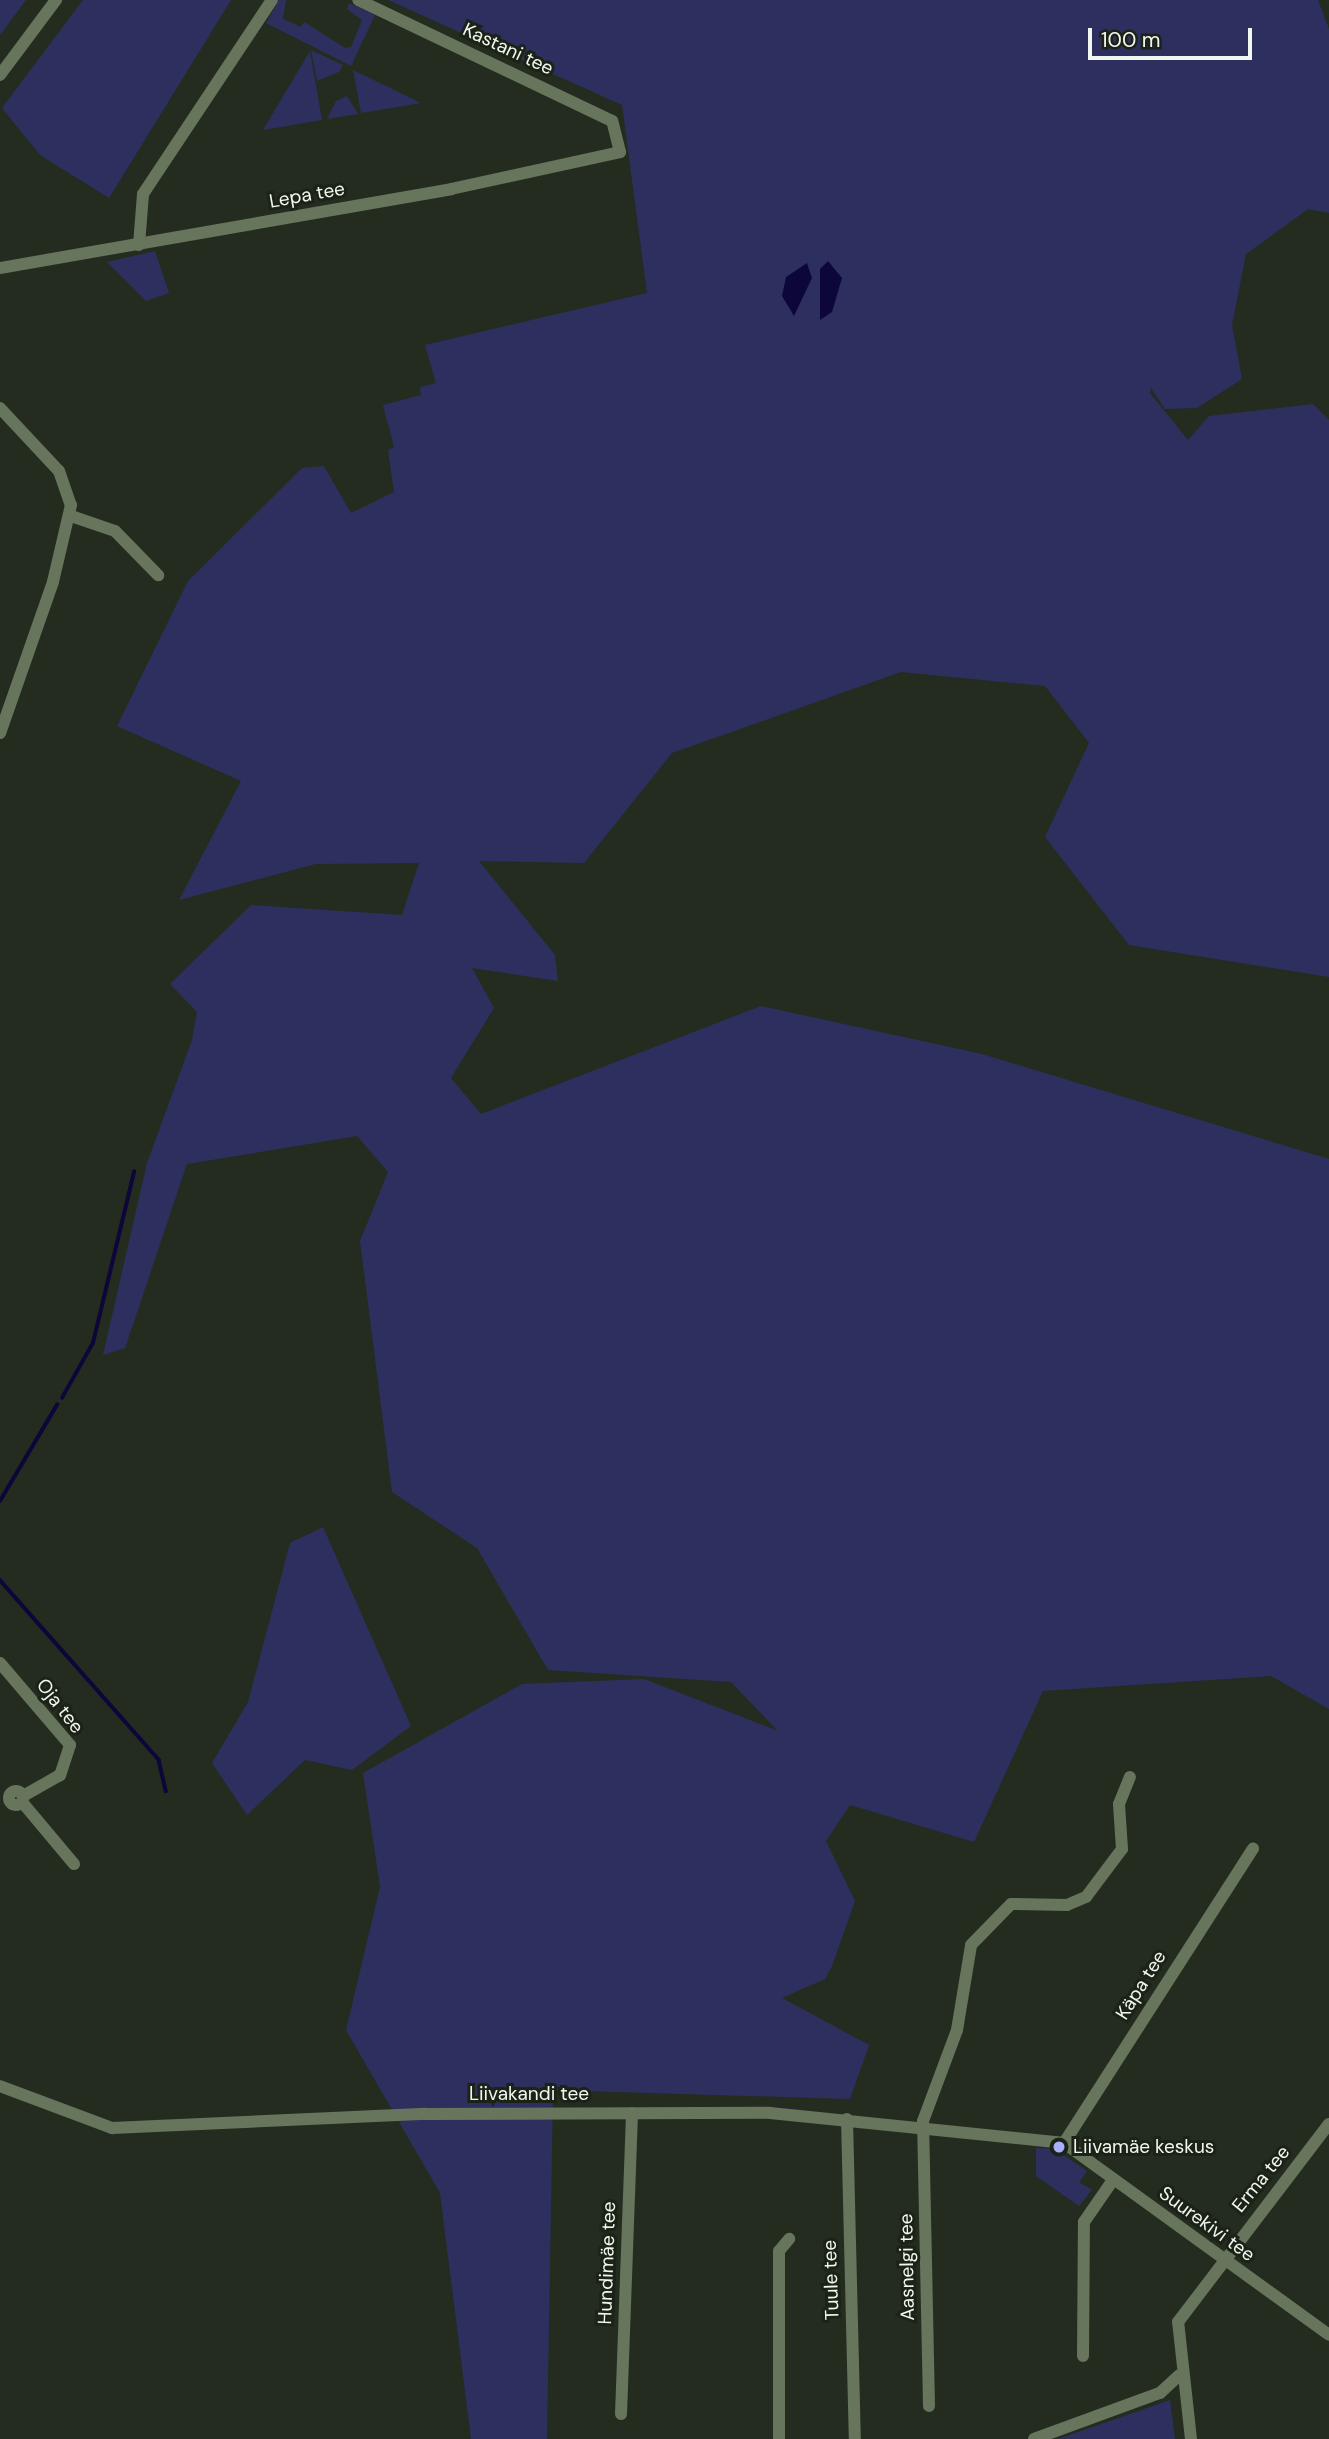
<!DOCTYPE html>
<html>
<head>
<meta charset="utf-8">
<style>
	body { margin:0 }
	#map { position:relative; width:1329px; height:2439px; overflow:hidden; background:#242c1f; font-family:"DM Sans",sans-serif }
	div>[style] { position:absolute }
	.green>* { inset:0; background:#2d305e }
	.water>* { inset:0; background:#0d063a }
	.stream>* { height:3.5px; margin:-1.75px; padding:0 1.75px; transform-origin:1.75px; border-radius:1.75px; background:#0d063a }
	.minor>* { height:12px; margin:-6px; padding:0 6px; transform-origin:6px; border-radius:6px; background:#67755c }
	.minor>.ring { margin:-6px; padding:0; box-sizing:content-box; background:none; border:12px solid #67755c; border-radius:50% }
	.dots>* { width:19px; height:19px; translate:-50% -50%; box-sizing:border-box; border:4px solid #1b2216; border-radius:50% }
	span { translate:-50% -50%; white-space:nowrap; text-align:center; line-height:1.15; -webkit-text-stroke:6px #1b2216; paint-order:stroke }
	.street-label { font-size:19px; color:#f1f6ee }
	.poi-label { font-size:19px; color:#f1f6ee }
	.left { translate:0 -50%; text-align:left }
	.scale { position:absolute; left:1088px; top:28px; width:164px; height:32px; box-sizing:border-box; border:4px solid #f1f6ee; border-top:0; padding-left:9px; font-size:21px; line-height:24px; white-space:nowrap; color:#f1f6ee; -webkit-text-stroke:5px #1b2216; paint-order:stroke }
</style>
</head>
<body>
<div id="map">
	<div class="green">
		<i style="clip-path:polygon(0 0,26px 0,0 35px)"></i>
		<i style="clip-path:polygon(83px 0,231px 0,109px 198px,40px 155px,2px 108px)"></i>
		<i style="clip-path:polygon(279px 0,286px 0,283px 19px,301px 27px,304px 22px,345px 48px,351px 47px,362px 20px,347px 9px,349px 3px,375px 15px,351px 66px,266px 23px)"></i>
		<i style="clip-path:polygon(388px 0,1318px 0,1329px 29px,1329px 213px,1308px 209px,1246px 254px,1232px 325px,1242px 379px,1197px 408px,1165px 409px,1151px 388px,1150px 393px,1188px 440px,1209px 416px,1313px 404px,1329px 420px,1329px 977px,1129px 945px,1045px 837px,1089px 743px,1045px 686px,901px 672px,672px 753px,584px 863px,479px 861px,555px 955px,558px 981px,472px 968px,494px 1008px,451px 1078px,481px 1114px,761px 1006px,982px 1054px,1329px 1159px,1329px 1709px,1271px 1676px,1043px 1691px,974px 1842px,850px 1805px,826px 1841px,855px 1901px,832px 1966px,825px 1979px,782px 1998px,869px 2045px,850px 2099px,553px 2090px,547px 2439px,471px 2439px,440px 2193px,346px 2030px,380px 1887px,363px 1773px,522px 1684px,644px 1679px,778px 1731px,731px 1682px,548px 1670px,477px 1548px,392px 1492px,360px 1241px,388px 1172px,357px 1136px,187px 1164px,125px 1348px,103px 1355px,147px 1163px,192px 1040px,197px 1012px,170px 984px,251px 905px,402px 915px,419px 863px,316px 864px,179px 900px,241px 781px,117px 726px,188px 581px,302px 468px,324px 466px,351px 513px,394px 492px,388px 450px,394px 447px,383px 405px,421px 395px,420px 387px,436px 383px,425px 345px,647px 293px,622px 105px)"></i>
		<i style="clip-path:polygon(311px 50px,343px 65px,339px 72px,317px 81px)"></i>
		<i style="clip-path:polygon(310px 51px,322px 120px,263px 130px)"></i>
		<i style="clip-path:polygon(353px 70px,421px 103px,361px 113px)"></i>
		<i style="clip-path:polygon(347px 96px,358px 114px,327px 119px,336px 101px)"></i>
		<i style="clip-path:polygon(155px 251px,169px 293px,146px 301px,107px 262px)"></i>
		<i style="clip-path:polygon(323px 1527px,411px 1726px,352px 1770px,305px 1760px,247px 1815px,212px 1763px,248px 1702px,290px 1543px)"></i>
		<i style="clip-path:polygon(1036px 2148px,1055px 2149px,1087px 2171px,1079px 2182px,1092px 2190px,1079px 2206px,1036px 2176px)"></i>
		<i style="clip-path:polygon(1170px 2400px,1175px 2439px,1058px 2439px)"></i>
	</div>
	<div class="water">
		<i style="clip-path:polygon(828px 261px,842px 278px,832px 312px,820px 320px,820px 269px)"></i>
		<i style="clip-path:polygon(807px 263px,812px 278px,794px 316px,782px 296px,786px 277px)"></i>
	</div>
	<div class="stream">
		<i style="left:62px;top:1398px;width:63px;rotate:-60.6deg"></i>
		<i style="left:93px;top:1343px;width:176px;rotate:-76.5deg"></i>
		<i style="left:0;top:1501px;width:112px;rotate:-59.3deg"></i>
		<i style="left:0;top:1580px;width:240px;rotate:48.5deg"></i>
		<i style="left:159px;top:1760px;width:32px;rotate:77deg"></i>
	</div>
	<div class="minor">
		<i style="left:0;top:75px;width:94px;rotate:-53.3deg"></i>
		<i style="left:139px;top:245px;width:51px;rotate:-85.5deg"></i>
		<i style="left:143px;top:194px;width:233px;rotate:-56.4deg"></i>
		<i style="left:0;top:268px;width:458px;rotate:-9.9deg"></i>
		<i style="left:451px;top:189px;width:173px;rotate:-12.3deg"></i>
		<i style="left:620px;top:152px;width:32px;rotate:-104deg"></i>
		<i style="left:612px;top:121px;width:281px;rotate:-154.5deg"></i>
		<i style="left:0;top:408px;width:86px;rotate:46.9deg"></i>
		<i style="left:59px;top:471px;width:36px;rotate:71deg"></i>
		<i style="left:71px;top:505px;width:79px;rotate:103.2deg"></i>
		<i style="left:53px;top:582px;width:160px;rotate:109.3deg"></i>
		<i style="left:71px;top:516px;width:46px;rotate:18.8deg"></i>
		<i style="left:115px;top:531px;width:62px;rotate:45.7deg"></i>
		<i style="left:0;top:1663px;width:108px;rotate:49.5deg"></i>
		<i style="left:70px;top:1745px;width:32px;rotate:108deg"></i>
		<i style="left:60px;top:1775px;width:43px;rotate:150.4deg"></i>
		<i class="ring" style="left:9px;top:1791px;width:2px;height:2px"></i>
		<i style="left:22px;top:1802px;width:81px;rotate:50deg"></i>
		<i style="left:0;top:2086px;width:120px;rotate:20.6deg"></i>
		<i style="left:112px;top:2128px;width:314px;rotate:-2.6deg"></i>
		<i style="left:426px;top:2114px;width:344px;rotate:-0.2deg"></i>
		<i style="left:770px;top:2113px;width:296px;rotate:5.8deg"></i>
		<i style="left:1064px;top:2143px;width:327px;rotate:35.9deg"></i>
		<i style="left:847px;top:2119px;width:320px;rotate:88.6deg"></i>
		<i style="left:1064px;top:2143px;width:350px;rotate:-57.3deg"></i>
		<i style="left:1083px;top:2356px;width:134px;rotate:-89.6deg"></i>
		<i style="left:1084px;top:2222px;width:51px;rotate:-55.4deg"></i>
		<i style="left:929px;top:2406px;width:285px;rotate:-91.2deg"></i>
		<i style="left:923px;top:2121px;width:97px;rotate:-69.5deg"></i>
		<i style="left:957px;top:2030px;width:86px;rotate:-80.6deg"></i>
		<i style="left:971px;top:1945px;width:57px;rotate:-45.7deg"></i>
		<i style="left:1011px;top:1904px;width:56px;rotate:1deg"></i>
		<i style="left:1067px;top:1905px;width:21px;rotate:-23deg"></i>
		<i style="left:1086px;top:1897px;width:60px;rotate:-53.1deg"></i>
		<i style="left:1122px;top:1849px;width:45px;rotate:-93.8deg"></i>
		<i style="left:1119px;top:1804px;width:29px;rotate:-68deg"></i>
		<i style="left:621px;top:2414px;width:301px;rotate:-87.9deg"></i>
		<i style="left:779px;top:2439px;width:188px;rotate:-90deg"></i>
		<i style="left:779px;top:2251px;width:16px;rotate:-50deg"></i>
		<i style="left:1034px;top:2439px;width:134px;rotate:-20.1deg"></i>
		<i style="left:1160px;top:2393px;width:26px;rotate:-43deg"></i>
		<i style="left:1191px;top:2439px;width:118px;rotate:-96.3deg"></i>
		<i style="left:1178px;top:2322px;width:249px;rotate:-52.7deg"></i>
	</div>
	<div class="dots">
		<i style="left:1059px;top:2147px;background:#a7b0fc"></i>
	</div>
	<div class="street-label">
		<span style="left:508px;top:49px;rotate:25deg">Kastani tee</span>
		<span style="left:307px;top:195px;rotate:-10deg">Lepa tee</span>
		<span style="left:60px;top:1706px;rotate:52deg">Oja tee</span>
		<span style="left:1141px;top:1985px;rotate:-58deg">Käpa tee</span>
		<span style="left:529px;top:2094px">Liivakandi tee</span>
		<span style="left:1261px;top:2179px;rotate:-51deg">Erma tee</span>
		<span style="left:1207px;top:2224px;rotate:36deg">Suurekivi tee</span>
		<span style="left:607px;top:2263px;rotate:-88deg">Hundimäe tee</span>
		<span style="left:907px;top:2267px;rotate:-91deg">Aasnelgi tee</span>
		<span style="left:831px;top:2280px;rotate:-92deg">Tuule tee</span>
	</div>
	<div class="poi-label">
		<span class="left" style="left:1073px;top:2147px">Liivamäe keskus</span>
	</div>
	<div class="scale">100 m</div>
</div>
</body>
</html>
